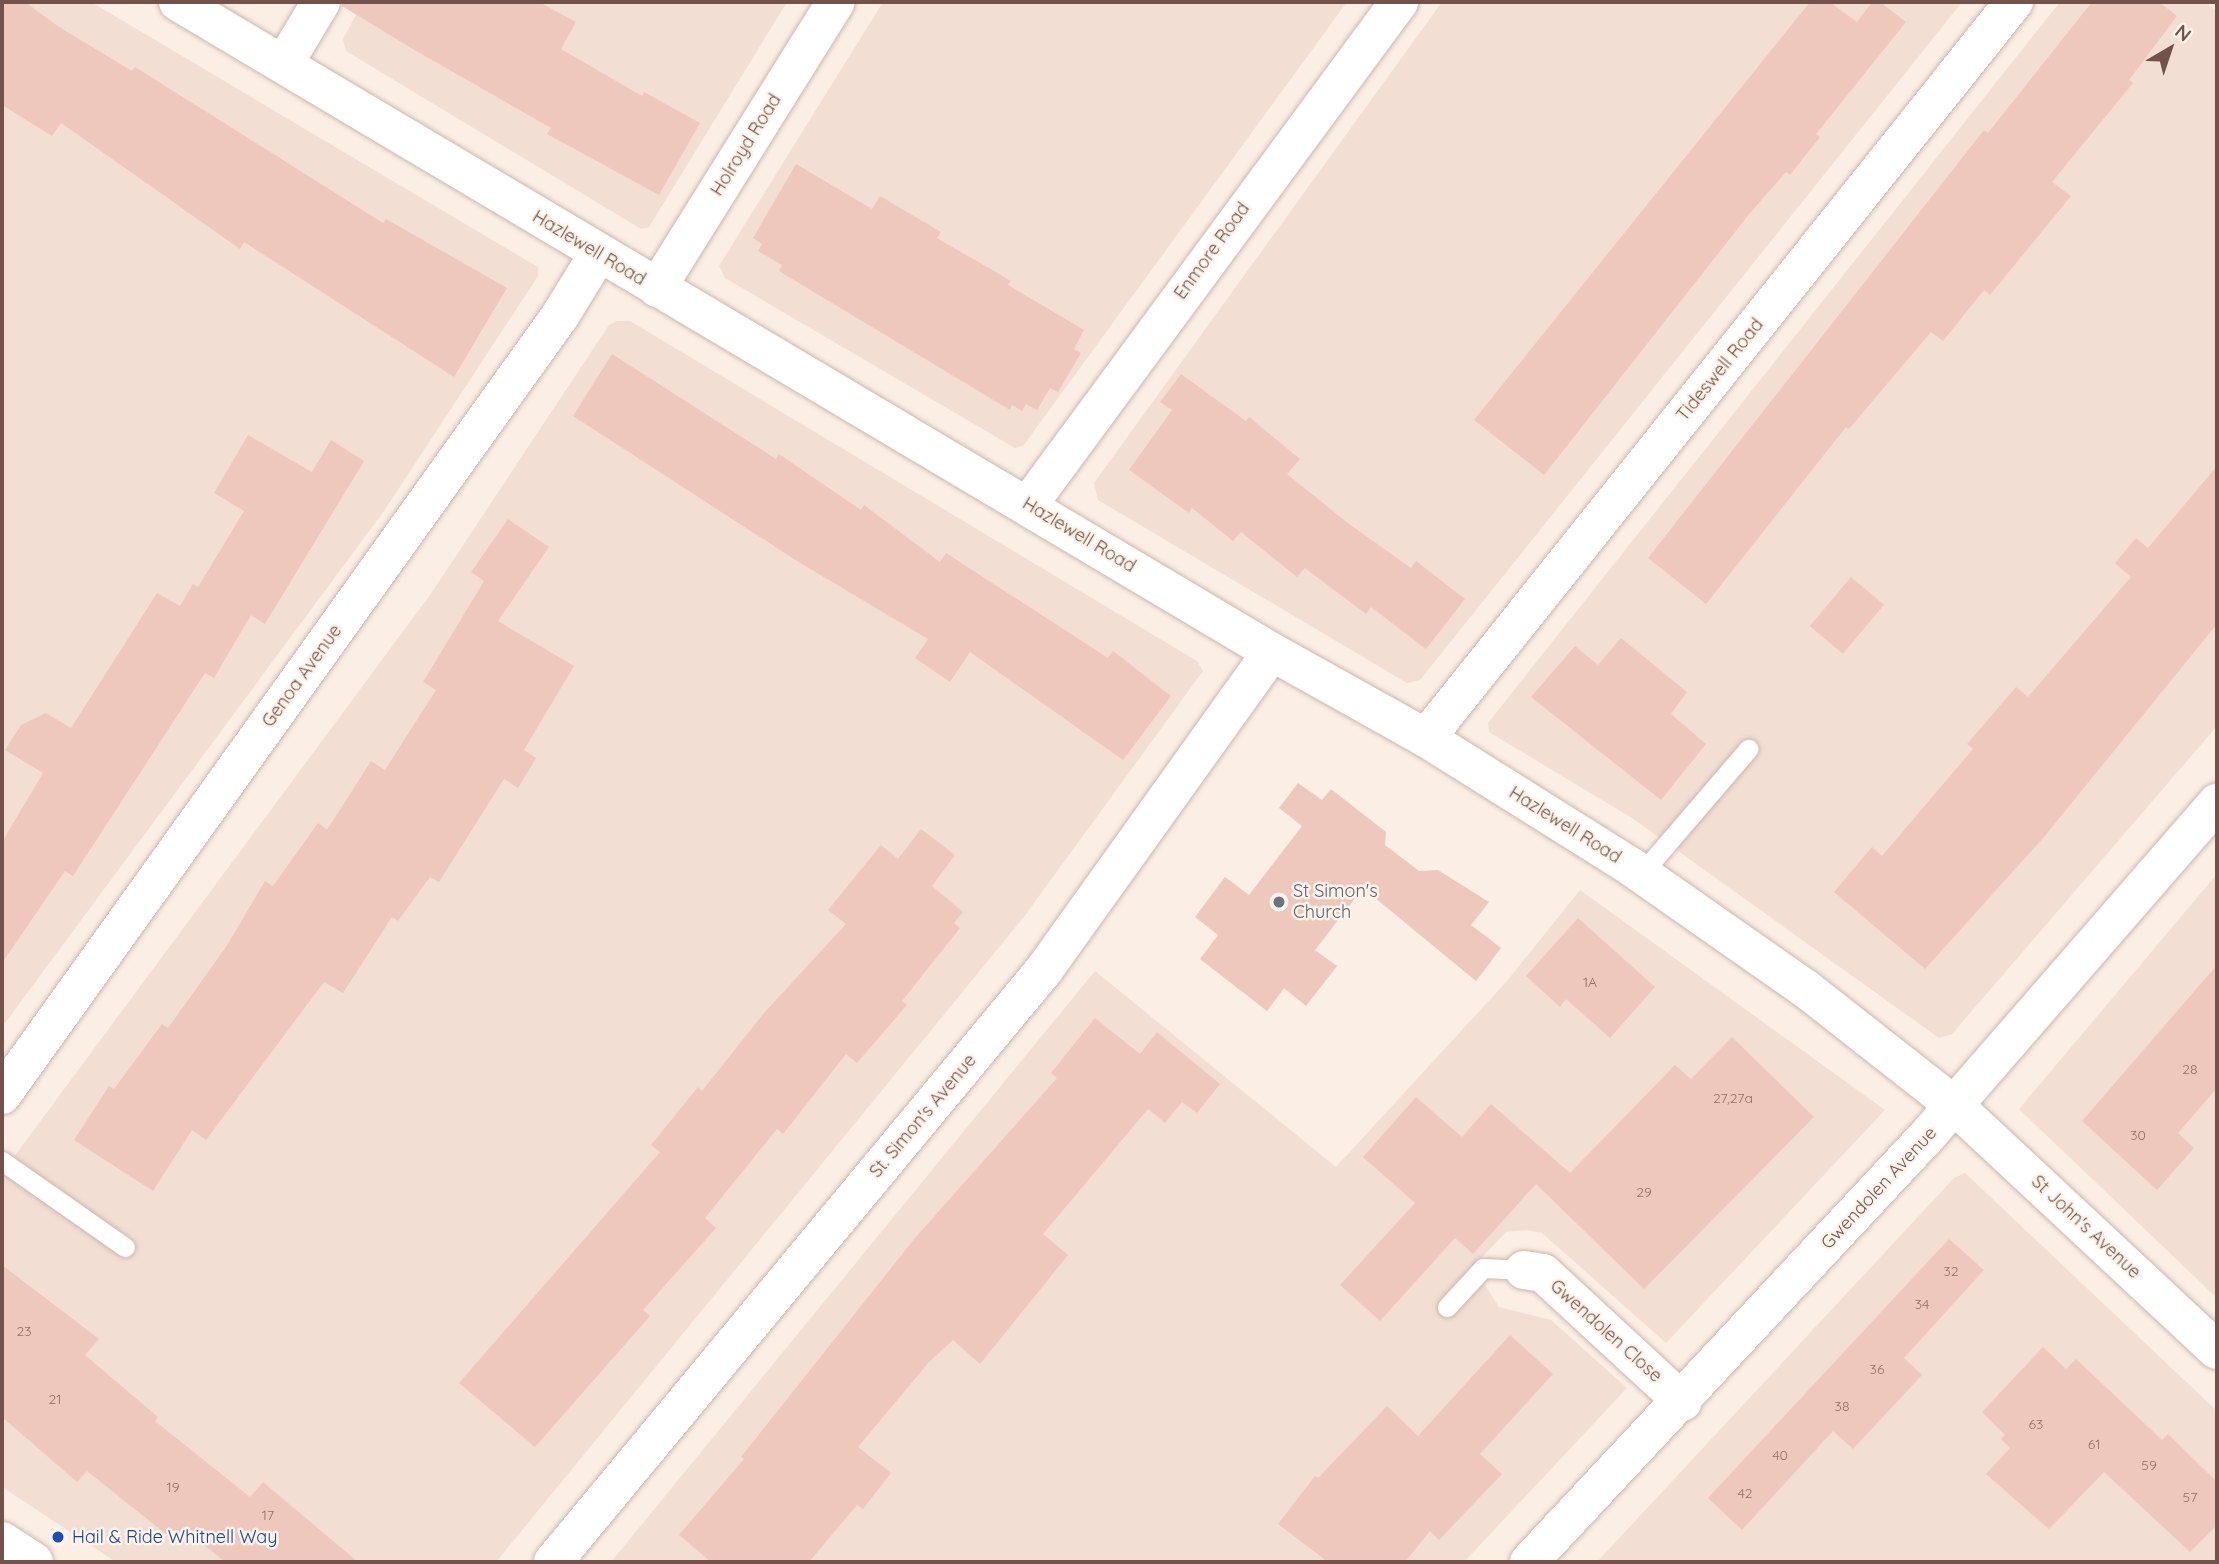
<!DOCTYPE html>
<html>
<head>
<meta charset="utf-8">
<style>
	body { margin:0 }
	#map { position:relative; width:2219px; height:1564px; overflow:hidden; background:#fbeee4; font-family:Quicksand,sans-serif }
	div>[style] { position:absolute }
	.residential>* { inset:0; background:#f2ded3 }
	.building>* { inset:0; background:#efc8bd; transform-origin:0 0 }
	.roads { filter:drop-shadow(0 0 2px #ceb6ae) drop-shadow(0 0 2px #ceb6ae) }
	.lane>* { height:19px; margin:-9.5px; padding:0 9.5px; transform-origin:9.5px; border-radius:9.5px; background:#fff }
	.street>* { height:38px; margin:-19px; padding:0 19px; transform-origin:19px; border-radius:19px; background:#fff }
	.dots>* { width:19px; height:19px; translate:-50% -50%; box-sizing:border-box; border:4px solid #fef3ea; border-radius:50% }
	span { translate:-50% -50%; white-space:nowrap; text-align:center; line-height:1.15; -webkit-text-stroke:5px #fef3ea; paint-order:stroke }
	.number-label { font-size:14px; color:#917068 }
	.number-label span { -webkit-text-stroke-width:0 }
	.street-label { font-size:18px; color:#72524b }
	.worship-label { font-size:18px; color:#5b616d }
	.left { translate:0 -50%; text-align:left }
	.transit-label { font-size:18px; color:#164399 }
	.frame { position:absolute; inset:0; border:4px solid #72524b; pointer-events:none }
	.north { position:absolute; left:2135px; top:14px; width:70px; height:70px; -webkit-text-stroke:5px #fef3ea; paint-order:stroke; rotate:39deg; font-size:19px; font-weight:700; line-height:28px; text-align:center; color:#72524b }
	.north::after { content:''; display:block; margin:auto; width:24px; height:32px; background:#72524b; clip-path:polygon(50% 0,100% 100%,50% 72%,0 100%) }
</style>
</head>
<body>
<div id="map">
	<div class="residential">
		<i style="clip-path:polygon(2px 2px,91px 2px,538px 267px,538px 276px,384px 511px,2px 1027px)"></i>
		<i style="clip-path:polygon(363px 2px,787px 2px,649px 227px,641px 229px,346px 51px,343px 39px)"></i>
		<i style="clip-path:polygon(883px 2px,1347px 2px,1023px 446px,1015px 448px,725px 278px,719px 266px)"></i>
		<i style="clip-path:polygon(1442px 2px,1962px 2px,1420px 680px,1407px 683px,1098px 500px,1094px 483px)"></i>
		<i style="clip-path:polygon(2060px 2px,2205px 2px,2217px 11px,2217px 726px,1952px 1034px,1939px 1038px,1632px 818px,1489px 732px,1488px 723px)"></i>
		<i style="clip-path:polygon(617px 321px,630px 321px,1197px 661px,1203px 671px,1023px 918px,496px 1562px,116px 1562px,2px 1487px,2px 1173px,430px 595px,609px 325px)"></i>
		<i style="clip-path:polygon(2217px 874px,2217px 1298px,2019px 1109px)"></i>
		<i style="clip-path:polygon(1580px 890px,1885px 1110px,1666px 1343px,1542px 1233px,1526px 1230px,1506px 1232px,1439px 1302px,1483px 1282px,1499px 1307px,1551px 1320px,1627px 1388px,1464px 1562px,611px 1562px,1095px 971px,1336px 1167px,1507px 981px)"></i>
		<i style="clip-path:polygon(1965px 1173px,2217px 1411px,2217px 1562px,1597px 1562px,1954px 1178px)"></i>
	</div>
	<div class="building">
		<i style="clip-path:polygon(2px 2px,25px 2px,59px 27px,132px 71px,135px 67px,383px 223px,386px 219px,507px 288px,454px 377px,244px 242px,240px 249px,61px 123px,52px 136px,2px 105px)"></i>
		<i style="clip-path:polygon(343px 2px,539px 2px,576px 22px,561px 49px,642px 96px,644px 92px,700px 123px,659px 195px,547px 134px,551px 128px,411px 48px,342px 6px)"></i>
		<i style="clip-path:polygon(1810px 2px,1830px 2px,1857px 22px,1872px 2px,1880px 2px,1906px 22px,1816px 134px,1820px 137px,1790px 175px,1786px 172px,1750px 213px,1544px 475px,1474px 420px)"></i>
		<i style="clip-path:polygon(2092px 2px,2159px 2px,2177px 16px,2129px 80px,2133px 83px,2052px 182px,2071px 196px,1990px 295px,1984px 290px,1943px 341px,1931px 332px,1849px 429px,1846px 427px,1706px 604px,1648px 558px,1984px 130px,1988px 133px)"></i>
		<i style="clip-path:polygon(796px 164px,872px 209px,880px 196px,941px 232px,937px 238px,1011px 281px,1008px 285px,1084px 330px,1074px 349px,1081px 353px,1058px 392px,1050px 388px,1037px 410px,1026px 404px,1022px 411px,1012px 405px,1010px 410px,779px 271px,782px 265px,758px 251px,762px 244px,753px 238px)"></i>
		<i style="clip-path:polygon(612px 354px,776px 459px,779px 454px,861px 510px,864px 505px,940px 562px,946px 553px,1108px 658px,1113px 651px,1171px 696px,1123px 760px,970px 652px,950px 682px,915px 658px,928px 639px,797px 561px,573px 416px)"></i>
		<i style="clip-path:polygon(1181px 374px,1246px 421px,1249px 417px,1300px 459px,1287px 474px,1349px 524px,1411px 568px,1416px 561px,1465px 599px,1426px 649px,1371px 607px,1366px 614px,1305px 568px,1297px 577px,1241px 532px,1233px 541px,1192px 508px,1189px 513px,1129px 470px,1172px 410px,1160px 402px)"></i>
		<i style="clip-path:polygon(248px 435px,312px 472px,331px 440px,364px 461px,265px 624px,251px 615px,214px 678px,205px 673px,73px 876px,65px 871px,2px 963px,2px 842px,43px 773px,5px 750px,21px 725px,46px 713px,71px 728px,157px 593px,180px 606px,193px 584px,198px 587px,244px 511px,214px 493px)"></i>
		<i style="clip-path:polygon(2217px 466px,2217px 624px,2044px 837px,1925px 969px,1834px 892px,1872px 847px,1882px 856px,1973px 749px,1967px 744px,2016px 687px,2028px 697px,2131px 577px,2115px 563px,2136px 538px,2148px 548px)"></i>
		<i style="clip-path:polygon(508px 519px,549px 547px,498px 621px,574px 666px,524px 750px,536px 758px,518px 788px,504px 779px,439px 882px,430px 877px,398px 921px,392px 917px,343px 993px,324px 982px,206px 1140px,192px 1130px,153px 1191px,74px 1140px,109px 1086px,114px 1089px,162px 1024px,168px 1028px,226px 947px,265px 881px,273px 886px,318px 823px,327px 830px,371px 761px,385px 770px,436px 690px,423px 682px,484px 581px,471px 572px)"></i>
		<i style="left:1851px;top:577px;width:43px;height:64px;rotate:40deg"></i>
		<i style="clip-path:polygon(1621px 638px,1687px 692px,1671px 714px,1706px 744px,1661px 800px,1531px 697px,1575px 646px,1598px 665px)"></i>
		<i style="clip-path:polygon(1298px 783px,1322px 800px,1331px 789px,1386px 832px,1385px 845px,1419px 871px,1438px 870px,1489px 902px,1471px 925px,1501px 948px,1476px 981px,1363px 888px,1315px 950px,1337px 966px,1306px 1006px,1284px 988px,1267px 1011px,1200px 959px,1218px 935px,1195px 917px,1225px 877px,1249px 895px,1302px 826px,1279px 808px)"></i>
		<i style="clip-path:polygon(921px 829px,955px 855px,932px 886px,963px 912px,954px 923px,960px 928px,902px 1001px,907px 1005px,857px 1063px,846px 1054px,783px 1134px,777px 1129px,705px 1218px,716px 1228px,643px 1310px,650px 1316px,535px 1447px,459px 1383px,660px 1152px,651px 1145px,698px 1087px,702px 1091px,764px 1013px,846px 924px,828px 910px,881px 845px,898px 859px)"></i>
		<i style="clip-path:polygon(1578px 918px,1655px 987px,1610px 1038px,1566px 999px,1560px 1007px,1526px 976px)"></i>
		<i style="clip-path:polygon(2217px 965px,2217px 1088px,2178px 1133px,2194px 1148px,2157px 1190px,2082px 1121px)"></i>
		<i style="clip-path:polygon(1095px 1018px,1140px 1054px,1157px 1032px,1220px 1084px,1197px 1113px,1182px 1102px,1165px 1123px,1148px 1109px,1043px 1234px,1068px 1255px,980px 1364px,953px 1340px,929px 1362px,858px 1447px,891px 1473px,863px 1509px,857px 1505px,809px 1562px,711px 1562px,679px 1535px,744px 1459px,741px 1457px,915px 1238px,1057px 1078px,1051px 1073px)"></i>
		<i style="clip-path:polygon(1732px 1037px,1814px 1117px,1644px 1289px,1536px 1184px,1473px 1254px,1455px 1238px,1380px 1321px,1340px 1285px,1415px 1203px,1363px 1157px,1416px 1097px,1462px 1137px,1491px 1104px,1570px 1173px,1675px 1065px,1691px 1079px)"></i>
		<i style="clip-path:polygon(1949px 1239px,1984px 1270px,1904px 1358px,1922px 1375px,1853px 1449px,1833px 1431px,1742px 1530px,1708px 1498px)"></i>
		<i style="clip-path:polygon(2px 1265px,99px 1339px,85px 1355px,158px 1417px,155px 1421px,250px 1497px,263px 1482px,358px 1562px,225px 1562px,191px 1534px,181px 1546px,87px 1471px,77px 1482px,2px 1417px)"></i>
		<i style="clip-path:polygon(1510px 1335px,1553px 1374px,1480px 1454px,1502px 1474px,1439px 1540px,1430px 1531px,1405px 1562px,1328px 1562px,1278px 1524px,1315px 1476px,1318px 1478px,1387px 1406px,1418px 1436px)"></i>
		<i style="clip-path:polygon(2043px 1347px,2066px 1369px,2076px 1359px,2162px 1440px,2168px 1434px,2217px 1482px,2217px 1525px,2190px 1552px,2104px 1472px,2049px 1529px,1986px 1474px,2010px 1448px,2001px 1439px,2005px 1435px,1982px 1412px)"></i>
	</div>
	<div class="roads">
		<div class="lane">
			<i style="left:1641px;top:874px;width:165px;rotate:-49.4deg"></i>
			<i style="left:2px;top:1161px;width:150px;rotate:35deg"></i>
			<i style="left:1447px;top:1307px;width:53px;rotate:-47.3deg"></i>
			<i style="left:1483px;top:1268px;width:41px;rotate:2.8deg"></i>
		</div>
		<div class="street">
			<i style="left:178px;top:2px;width:1273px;rotate:30.72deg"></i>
			<i style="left:1272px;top:652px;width:176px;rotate:29.2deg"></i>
			<i style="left:1426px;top:738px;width:244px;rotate:32.1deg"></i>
			<i style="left:1633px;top:868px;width:211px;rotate:35deg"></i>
			<i style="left:1806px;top:989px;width:188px;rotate:38.1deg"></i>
			<i style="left:1954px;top:1105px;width:359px;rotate:43deg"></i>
			<i style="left:284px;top:64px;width:72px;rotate:-59.2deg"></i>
			<i style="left:657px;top:288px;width:337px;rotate:-58deg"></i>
			<i style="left:1029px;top:504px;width:624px;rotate:-53.61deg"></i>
			<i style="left:1426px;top:738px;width:942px;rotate:-51.38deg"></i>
			<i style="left:2px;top:1095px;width:958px;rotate:-54.39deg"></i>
			<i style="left:560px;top:316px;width:73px;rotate:-58.5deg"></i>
			<i style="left:1524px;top:1270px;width:19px;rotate:9deg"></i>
			<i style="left:1543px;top:1273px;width:190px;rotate:42.7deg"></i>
			<i style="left:2px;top:1541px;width:38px;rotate:33deg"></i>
			<i style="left:553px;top:1562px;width:769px;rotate:-50.33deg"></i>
			<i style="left:1044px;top:970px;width:391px;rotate:-54.4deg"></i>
			<i style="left:1529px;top:1562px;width:586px;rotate:-46.94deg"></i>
			<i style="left:1929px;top:1134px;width:439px;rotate:-49deg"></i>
		</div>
	</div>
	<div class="dots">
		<i style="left:1279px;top:902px;background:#6b7280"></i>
		<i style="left:58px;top:1537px;background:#1a4fb4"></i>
	</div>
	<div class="number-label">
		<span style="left:1590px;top:982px">1A</span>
		<span style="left:2190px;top:1069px">28</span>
		<span style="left:1733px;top:1098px">27,27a</span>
		<span style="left:2138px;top:1135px">30</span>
		<span style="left:1644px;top:1192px">29</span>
		<span style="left:1951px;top:1271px">32</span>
		<span style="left:1922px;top:1304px">34</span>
		<span style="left:24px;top:1331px">23</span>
		<span style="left:1877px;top:1369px">36</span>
		<span style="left:55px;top:1399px">21</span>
		<span style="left:1842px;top:1406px">38</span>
		<span style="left:2036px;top:1424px">63</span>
		<span style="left:2094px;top:1444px">61</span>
		<span style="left:1780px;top:1455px">40</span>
		<span style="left:2149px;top:1465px">59</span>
		<span style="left:173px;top:1487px">19</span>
		<span style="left:1745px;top:1493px">42</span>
		<span style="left:2190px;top:1497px">57</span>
		<span style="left:268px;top:1515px">17</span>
	</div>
	<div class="street-label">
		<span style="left:746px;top:145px;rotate:-58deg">Holroyd Road</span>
		<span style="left:589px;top:248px;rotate:31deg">Hazlewell Road</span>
		<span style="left:1212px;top:251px;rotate:-54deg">Enmore Road</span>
		<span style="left:1720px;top:370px;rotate:-51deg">Tideswell Road</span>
		<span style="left:1079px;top:535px;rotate:31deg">Hazlewell Road</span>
		<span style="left:302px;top:676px;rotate:-54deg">Genoa Avenue</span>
		<span style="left:1565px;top:825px;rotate:32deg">Hazlewell Road</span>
		<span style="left:923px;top:1116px;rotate:-50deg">St. Simon's Avenue</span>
		<span style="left:1879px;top:1188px;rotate:-47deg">Gwendolen Avenue</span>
		<span style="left:2086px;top:1227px;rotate:43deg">St John's Avenue</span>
		<span style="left:1606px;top:1331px;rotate:42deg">Gwendolen Close</span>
	</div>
	<div class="worship-label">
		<span class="left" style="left:1293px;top:902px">St Simon's<br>Church</span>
	</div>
	<div class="transit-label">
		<span class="left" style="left:72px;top:1537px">Hail &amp; Ride Whitnell Way</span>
	</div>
	<div class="frame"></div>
	<div class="north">N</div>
</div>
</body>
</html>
